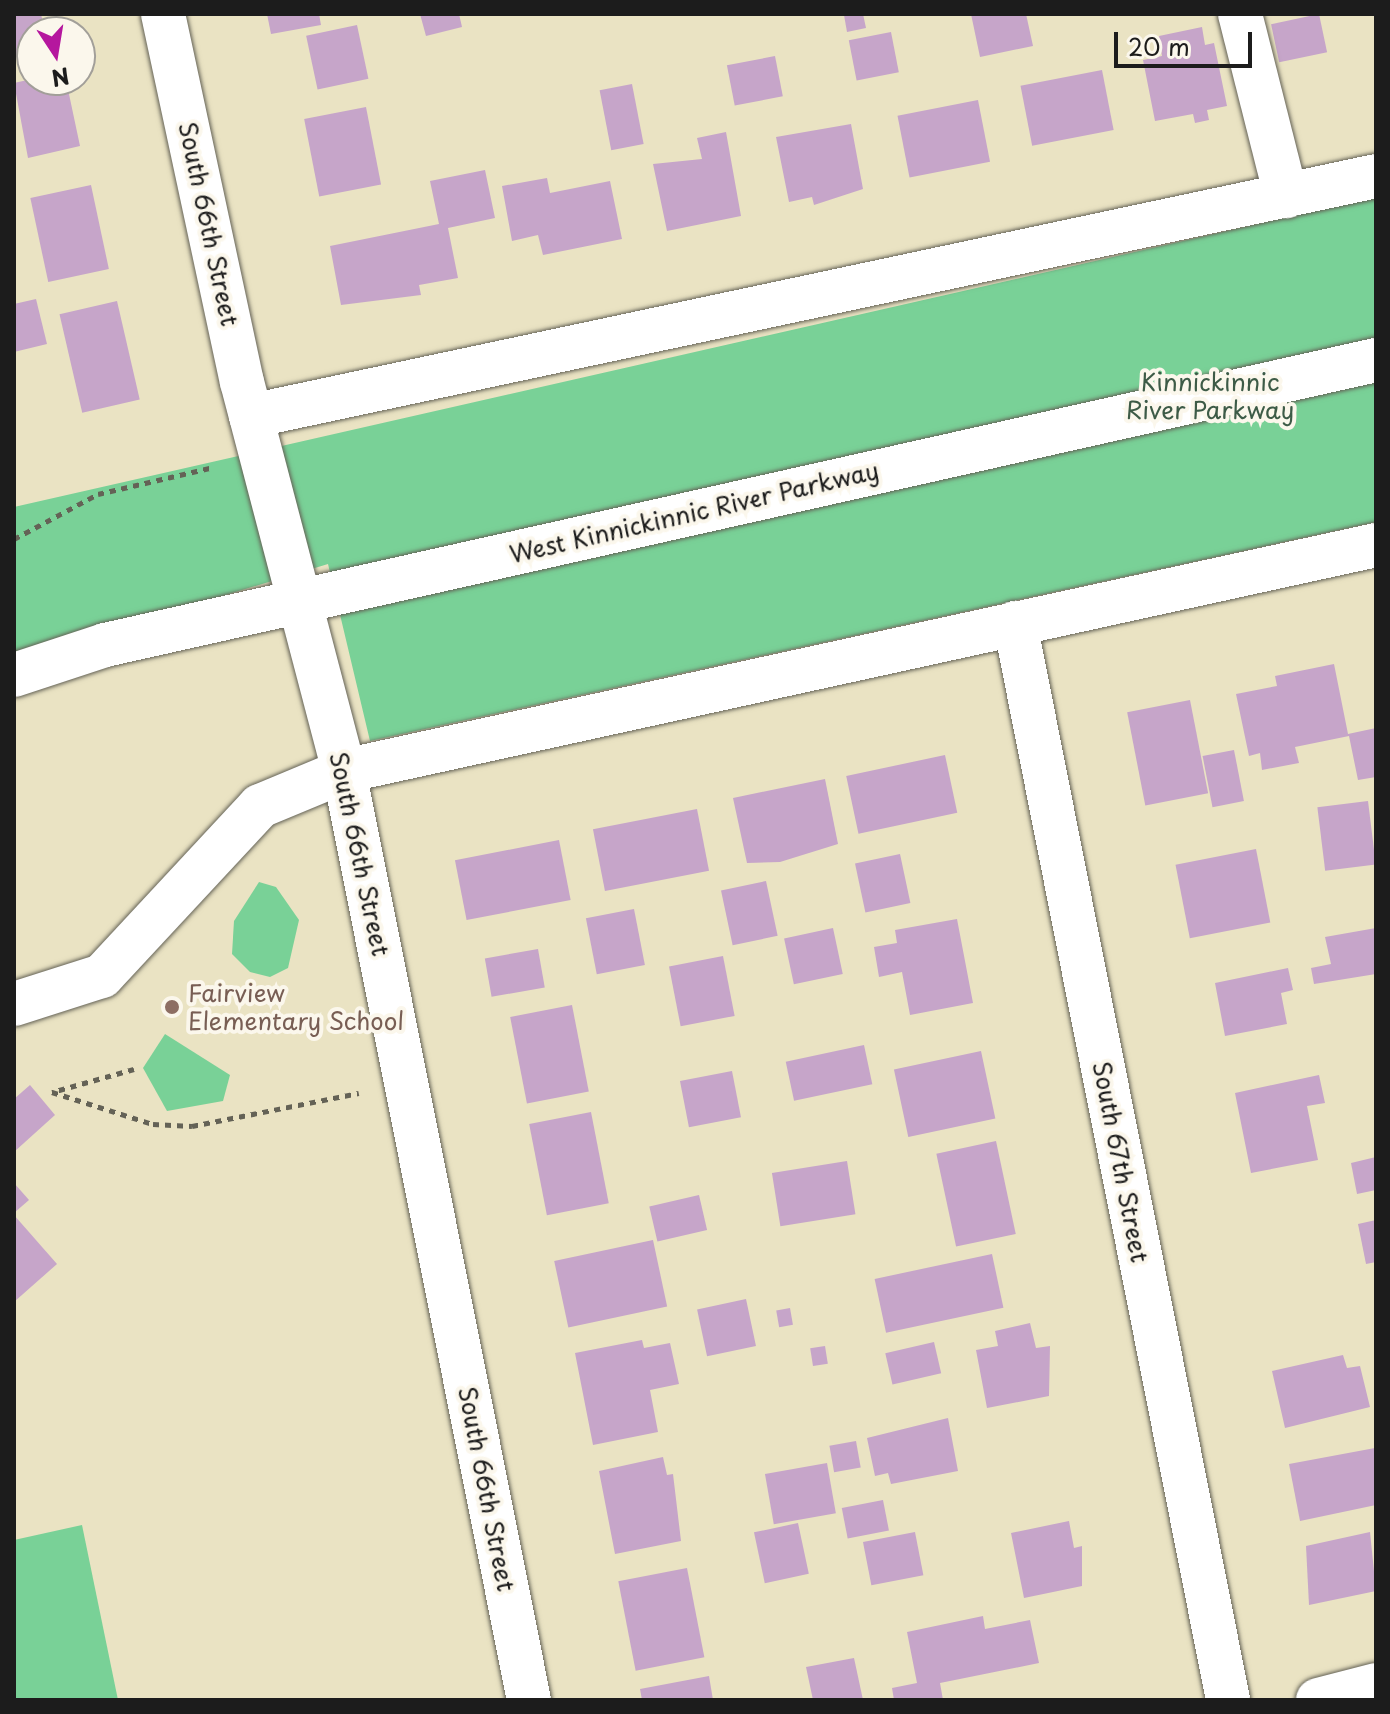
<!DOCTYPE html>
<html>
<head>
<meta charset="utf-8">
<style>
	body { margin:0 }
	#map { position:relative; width:1390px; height:1714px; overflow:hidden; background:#eae3c3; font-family:"Playpen Sans",sans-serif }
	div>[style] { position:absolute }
	.green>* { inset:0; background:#79d197 }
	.building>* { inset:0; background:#c6a5c9; transform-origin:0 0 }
	.path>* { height:5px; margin-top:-2.5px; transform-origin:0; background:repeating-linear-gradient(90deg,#646256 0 6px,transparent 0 12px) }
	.roads { filter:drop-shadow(0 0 2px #646256) drop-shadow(0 0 2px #646256) }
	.minor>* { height:44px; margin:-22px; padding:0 22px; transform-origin:22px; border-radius:22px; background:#fff }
	.dots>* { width:22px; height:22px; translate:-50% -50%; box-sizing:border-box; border:4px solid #fbf7ec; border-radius:50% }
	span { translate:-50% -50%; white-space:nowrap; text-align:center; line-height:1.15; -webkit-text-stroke:8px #fbf7ec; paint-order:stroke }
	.street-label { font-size:24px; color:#1c1c1c }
	.park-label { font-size:24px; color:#3d5b47 }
	.education-label { font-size:24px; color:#785e54 }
	.left { translate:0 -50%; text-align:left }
	.frame { position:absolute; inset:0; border:16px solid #1c1c1c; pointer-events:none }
	.north { position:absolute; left:16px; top:16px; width:80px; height:80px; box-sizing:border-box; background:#fbf7ec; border:2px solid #a29f99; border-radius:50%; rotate:168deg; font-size:22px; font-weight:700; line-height:32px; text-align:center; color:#1c1c1c }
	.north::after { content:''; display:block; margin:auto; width:28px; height:36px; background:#b5179e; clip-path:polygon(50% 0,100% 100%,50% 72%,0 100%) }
	.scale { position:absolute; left:1114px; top:32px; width:138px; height:36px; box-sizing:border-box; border:4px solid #1c1c1c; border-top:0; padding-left:10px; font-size:24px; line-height:28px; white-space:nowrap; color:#1c1c1c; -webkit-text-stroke:6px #fbf7ec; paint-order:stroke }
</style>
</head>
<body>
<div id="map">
	<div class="green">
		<i style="clip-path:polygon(1376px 197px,1376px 522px,370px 741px,328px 564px,14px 659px,14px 507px)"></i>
		<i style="clip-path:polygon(259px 882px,276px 887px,299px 920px,288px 968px,270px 977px,250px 972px,232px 954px,234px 921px)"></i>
		<i style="clip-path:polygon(165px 1034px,230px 1075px,223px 1101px,167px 1111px,143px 1068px)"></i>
		<i style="clip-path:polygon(82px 1525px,118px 1700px,14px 1700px,14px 1540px)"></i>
	</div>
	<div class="building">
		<i style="clip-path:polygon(14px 14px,41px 14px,45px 32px,32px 32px,32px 52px,14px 56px)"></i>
		<i style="clip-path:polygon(267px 14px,319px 14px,321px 25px,271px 34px)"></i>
		<i style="clip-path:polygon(420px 14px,459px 14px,462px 27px,426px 36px)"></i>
		<i style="clip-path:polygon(863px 14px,866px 28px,847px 32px,844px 15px)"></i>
		<i style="clip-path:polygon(971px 14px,1026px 14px,1033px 46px,980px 57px)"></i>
		<i style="left:1319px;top:14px;width:39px;height:49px;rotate:78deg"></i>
		<i style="left:357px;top:25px;width:55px;height:52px;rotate:78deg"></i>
		<i style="clip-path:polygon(1202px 27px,1205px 45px,1214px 43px,1227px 106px,1207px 110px,1209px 120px,1195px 123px,1193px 114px,1155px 121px,1143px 60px,1162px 56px,1159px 36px)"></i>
		<i style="left:891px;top:32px;width:41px;height:43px;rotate:79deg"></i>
		<i style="left:775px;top:56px;width:41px;height:49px;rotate:79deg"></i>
		<i style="left:1102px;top:70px;width:61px;height:83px;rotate:79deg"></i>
		<i style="clip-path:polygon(32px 79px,66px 80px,80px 146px,28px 158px,14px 83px)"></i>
		<i style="left:632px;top:84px;width:61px;height:33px;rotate:79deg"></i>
		<i style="left:978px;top:100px;width:63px;height:82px;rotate:79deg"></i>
		<i style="left:366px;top:107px;width:79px;height:63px;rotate:79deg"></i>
		<i style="clip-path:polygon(851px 124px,863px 189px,814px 205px,812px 197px,789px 202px,776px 137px)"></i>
		<i style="clip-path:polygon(726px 132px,741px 216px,667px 231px,653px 164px,702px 159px,697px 138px)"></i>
		<i style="clip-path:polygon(485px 170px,495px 218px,448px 228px,458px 278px,419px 285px,421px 295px,341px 305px,330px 246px,439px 224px,430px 181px)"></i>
		<i style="clip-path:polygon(547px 178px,550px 193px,610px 181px,622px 239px,543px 255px,538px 235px,512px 241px,502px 186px)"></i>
		<i style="left:91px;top:185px;width:86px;height:62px;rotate:78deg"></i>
		<i style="clip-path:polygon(36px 299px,47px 344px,14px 352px,14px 304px)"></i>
		<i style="left:117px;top:301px;width:101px;height:59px;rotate:77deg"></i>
		<i style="clip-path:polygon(1334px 664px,1348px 734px,1376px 728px,1376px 777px,1358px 780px,1349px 736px,1295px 747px,1299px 763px,1262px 770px,1260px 753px,1249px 756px,1236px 694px,1277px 686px,1275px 676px)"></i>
		<i style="left:1190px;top:700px;width:95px;height:64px;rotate:79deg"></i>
		<i style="left:1234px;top:750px;width:52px;height:32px;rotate:79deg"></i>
		<i style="left:945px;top:755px;width:59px;height:101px;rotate:78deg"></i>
		<i style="clip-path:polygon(825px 779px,838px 844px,780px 862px,747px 863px,733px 798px)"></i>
		<i style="left:1368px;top:801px;width:64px;height:51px;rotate:83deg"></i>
		<i style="left:697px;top:809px;width:63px;height:106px;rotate:79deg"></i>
		<i style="left:559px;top:840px;width:61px;height:106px;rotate:79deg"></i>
		<i style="left:1256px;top:849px;width:75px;height:82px;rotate:79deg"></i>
		<i style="left:900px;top:854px;width:50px;height:46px;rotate:78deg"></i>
		<i style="left:766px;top:881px;width:56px;height:46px;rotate:78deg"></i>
		<i style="left:634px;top:909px;width:57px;height:49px;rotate:79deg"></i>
		<i style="clip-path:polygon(957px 919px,973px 1003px,910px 1015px,902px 972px,879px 977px,874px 947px,897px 943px,895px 930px)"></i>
		<i style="left:833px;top:928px;width:47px;height:50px;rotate:78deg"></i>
		<i style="clip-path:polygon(1376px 928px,1376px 974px,1314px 984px,1311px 968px,1331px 964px,1325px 937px)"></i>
		<i style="left:538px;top:949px;width:39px;height:54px;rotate:80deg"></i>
		<i style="left:723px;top:956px;width:61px;height:55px;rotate:79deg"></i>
		<i style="clip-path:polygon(1288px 968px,1293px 990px,1281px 993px,1287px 1024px,1225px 1036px,1215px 983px)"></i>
		<i style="left:572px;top:1005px;width:88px;height:63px;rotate:79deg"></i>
		<i style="left:864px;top:1045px;width:40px;height:80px;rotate:78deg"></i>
		<i style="left:981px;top:1051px;width:69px;height:89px;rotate:78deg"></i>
		<i style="left:732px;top:1071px;width:47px;height:53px;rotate:79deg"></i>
		<i style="clip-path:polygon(1319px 1075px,1325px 1103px,1307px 1106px,1318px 1160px,1251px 1173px,1235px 1093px)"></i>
		<i style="clip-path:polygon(30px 1085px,55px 1115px,14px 1152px,14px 1099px)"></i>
		<i style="left:591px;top:1112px;width:93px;height:63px;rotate:79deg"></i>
		<i style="left:996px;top:1141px;width:95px;height:61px;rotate:78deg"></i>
		<i style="clip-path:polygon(1376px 1157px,1376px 1190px,1357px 1194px,1351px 1163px)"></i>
		<i style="left:847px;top:1161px;width:54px;height:76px;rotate:81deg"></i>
		<i style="clip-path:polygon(14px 1183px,29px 1200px,14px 1213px)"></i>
		<i style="left:699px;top:1195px;width:36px;height:51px;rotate:77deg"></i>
		<i style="clip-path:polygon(14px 1215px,57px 1264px,14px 1302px)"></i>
		<i style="clip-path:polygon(1376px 1220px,1376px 1262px,1366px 1264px,1358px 1224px)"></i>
		<i style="left:653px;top:1240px;width:68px;height:101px;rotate:78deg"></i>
		<i style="left:992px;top:1254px;width:55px;height:120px;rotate:78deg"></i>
		<i style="left:746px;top:1299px;width:48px;height:50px;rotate:78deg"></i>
		<i style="left:790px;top:1308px;width:17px;height:14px;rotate:80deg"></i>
		<i style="clip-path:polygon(1030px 1323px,1036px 1348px,1050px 1346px,1049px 1396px,987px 1408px,976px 1350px,998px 1346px,995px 1331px)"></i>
		<i style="clip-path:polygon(642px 1340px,644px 1348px,670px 1343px,679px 1384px,650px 1390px,658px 1432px,593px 1445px,575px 1353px)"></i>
		<i style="left:934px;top:1342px;width:32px;height:50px;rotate:77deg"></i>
		<i style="left:825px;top:1346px;width:18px;height:15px;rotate:81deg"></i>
		<i style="clip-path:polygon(1343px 1355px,1347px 1368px,1360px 1366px,1370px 1407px,1285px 1428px,1272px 1371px)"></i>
		<i style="clip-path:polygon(948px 1418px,958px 1471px,891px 1484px,888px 1473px,875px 1476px,867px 1438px)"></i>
		<i style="left:856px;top:1441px;width:27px;height:27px;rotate:80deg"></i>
		<i style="clip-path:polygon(1375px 1448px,1376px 1505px,1300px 1521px,1289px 1464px)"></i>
		<i style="clip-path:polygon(663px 1457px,667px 1475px,673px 1474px,681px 1541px,615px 1554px,599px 1471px)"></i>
		<i style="left:827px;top:1463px;width:51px;height:63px;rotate:80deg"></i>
		<i style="left:883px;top:1500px;width:31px;height:42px;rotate:79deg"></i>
		<i style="clip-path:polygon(1069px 1521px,1074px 1548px,1082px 1546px,1082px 1586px,1024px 1598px,1011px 1533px)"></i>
		<i style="left:798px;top:1523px;width:52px;height:45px;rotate:78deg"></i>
		<i style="left:915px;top:1532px;width:44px;height:53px;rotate:79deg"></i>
		<i style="clip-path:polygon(1370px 1532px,1376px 1591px,1309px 1605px,1306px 1546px)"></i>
		<i style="left:687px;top:1568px;width:91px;height:70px;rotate:79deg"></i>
		<i style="clip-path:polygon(983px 1616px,985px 1629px,1030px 1620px,1039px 1663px,940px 1683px,943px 1700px,894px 1700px,892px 1688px,917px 1683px,907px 1632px)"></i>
		<i style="clip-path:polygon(854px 1658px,863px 1700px,813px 1700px,806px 1667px)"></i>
		<i style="clip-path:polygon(709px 1676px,713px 1700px,642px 1700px,640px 1689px)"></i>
	</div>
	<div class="path">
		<i style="left:14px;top:539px;width:95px;rotate:-28.2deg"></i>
		<i style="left:98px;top:494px;width:119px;rotate:-13.1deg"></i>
		<i style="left:134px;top:1069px;width:85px;rotate:164.3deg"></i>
		<i style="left:52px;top:1092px;width:106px;rotate:17.6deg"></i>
		<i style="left:153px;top:1124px;width:39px;rotate:3deg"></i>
		<i style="left:192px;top:1126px;width:170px;rotate:-11.2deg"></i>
	</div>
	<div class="roads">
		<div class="minor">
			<i style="left:163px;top:14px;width:376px;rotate:77.9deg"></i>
			<i style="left:242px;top:382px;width:402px;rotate:75.3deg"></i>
			<i style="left:344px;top:771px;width:947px;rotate:78.74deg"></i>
			<i style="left:1240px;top:14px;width:188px;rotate:75.8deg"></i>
			<i style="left:251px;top:416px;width:1150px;rotate:-12.04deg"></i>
			<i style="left:1015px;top:623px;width:1098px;rotate:78.81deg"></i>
			<i style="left:14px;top:675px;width:96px;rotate:-18.2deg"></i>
			<i style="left:105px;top:645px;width:1303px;rotate:-12.64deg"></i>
			<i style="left:14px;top:1004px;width:92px;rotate:-17.7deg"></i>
			<i style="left:102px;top:976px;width:232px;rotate:-47.1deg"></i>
			<i style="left:260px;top:806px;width:91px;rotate:-22.6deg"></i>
			<i style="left:344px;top:771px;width:1056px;rotate:-12.35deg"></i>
			<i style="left:1318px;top:1700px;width:60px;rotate:-14.5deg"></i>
		</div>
	</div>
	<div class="dots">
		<i style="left:172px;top:1007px;background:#8d6e63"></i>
	</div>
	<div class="street-label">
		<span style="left:209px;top:224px;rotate:78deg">South 66th Street</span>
		<span style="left:694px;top:512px;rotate:-13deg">West Kinnickinnic River Parkway</span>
		<span style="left:360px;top:854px;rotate:78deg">South 66th Street</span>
		<span style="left:1121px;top:1162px;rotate:79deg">South 67th Street</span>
		<span style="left:487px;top:1489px;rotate:79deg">South 66th Street</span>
	</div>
	<div class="park-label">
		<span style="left:1210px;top:396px">Kinnickinnic<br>River Parkway</span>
	</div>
	<div class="education-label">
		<span class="left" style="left:188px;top:1007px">Fairview<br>Elementary School</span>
	</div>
	<div class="frame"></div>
	<div class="north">N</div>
	<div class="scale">20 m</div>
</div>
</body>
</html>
